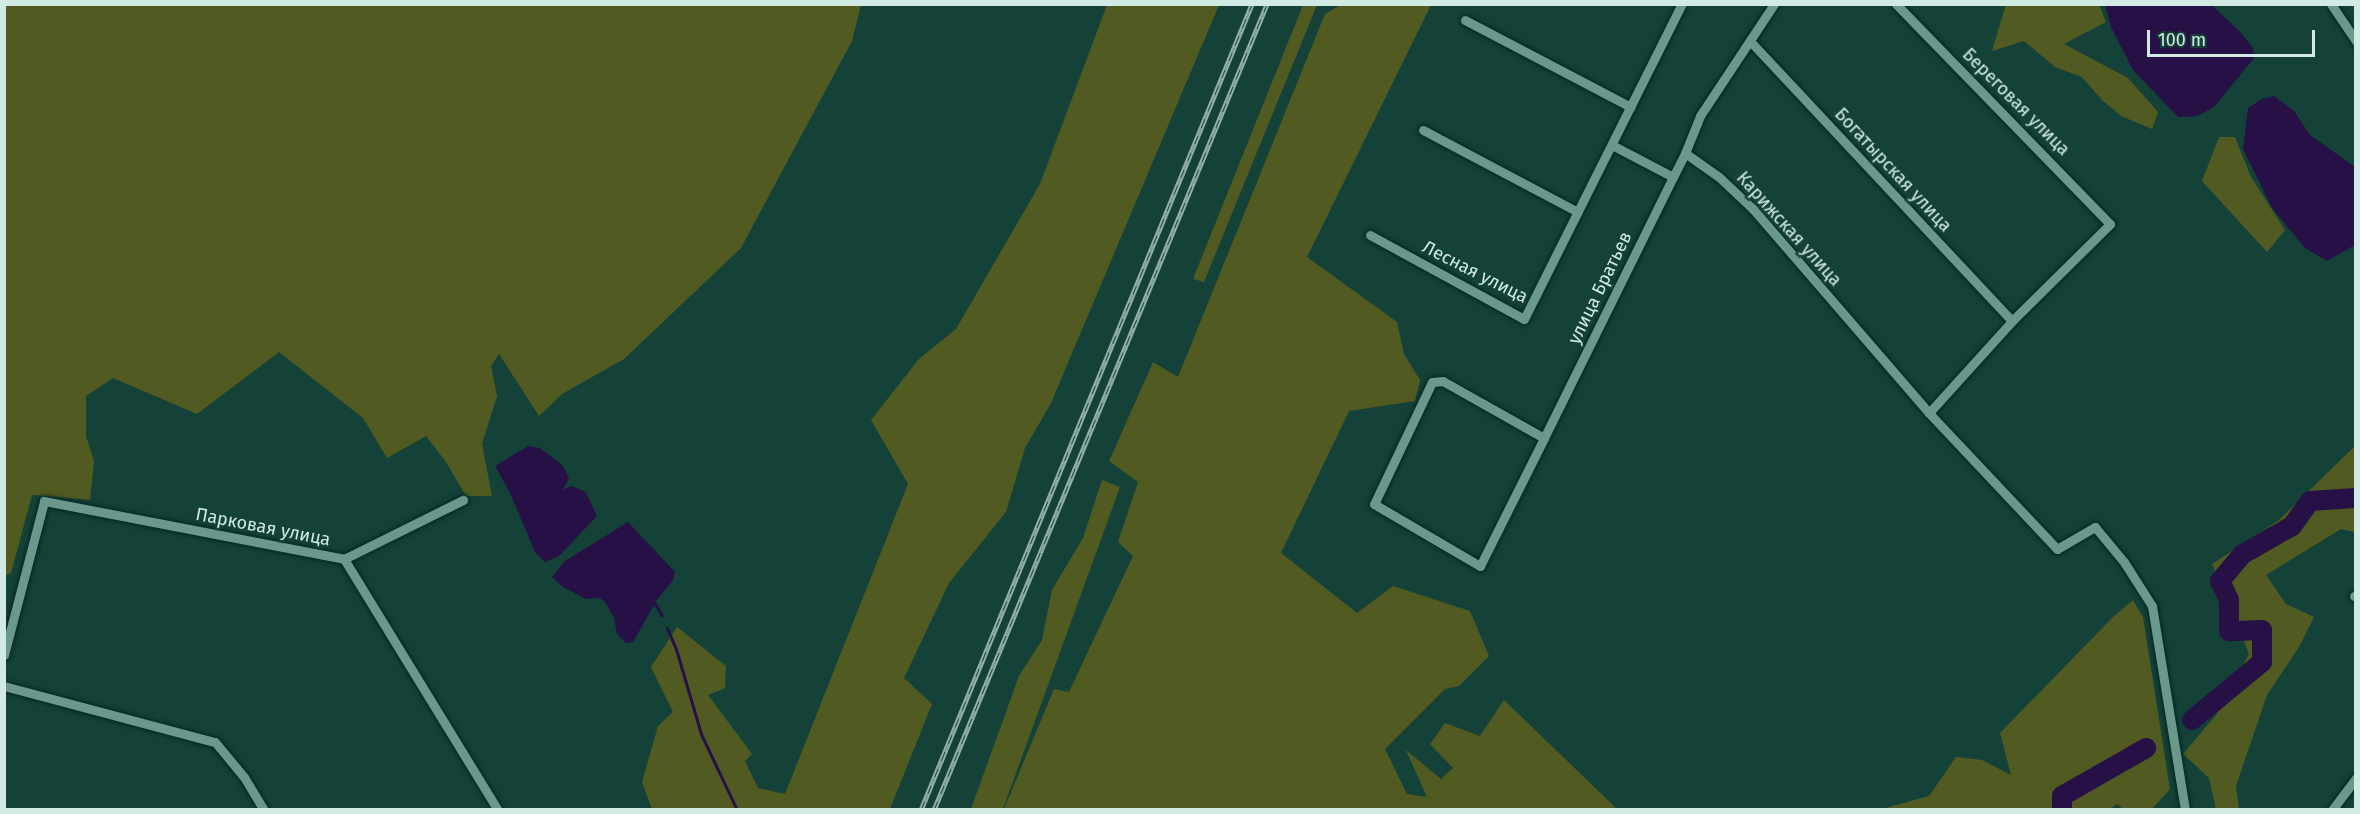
<!DOCTYPE html>
<html>
<head>
<meta charset="utf-8">
<style>
	body { margin:0 }
	#map { position:relative; width:2360px; height:814px; overflow:hidden; background:#144239; font-family:"Fira Sans",sans-serif }
	div>[style] { position:absolute }
	.green>* { inset:0; background:#515b21 }
	.water>* { inset:0; background:#261046 }
	.stream>* { height:3px; margin:-1.5px; padding:0 1.5px; transform-origin:1.5px; border-radius:1.5px; background:#261046 }
	.river>* { height:20px; margin:-10px; padding:0 10px; transform-origin:10px; border-radius:10px; background:#261046 }
	.roads { filter:drop-shadow(0 0 2px #042721) drop-shadow(0 0 2px #042721) }
	.minor>* { height:9px; margin:-4.5px; padding:0 4.5px; transform-origin:4.5px; border-radius:4.5px; background:#6a988d }
	.rail>* { height:5px; margin-top:-2.5px; transform-origin:0; background:repeating-linear-gradient(90deg,#144239 0 9px,#92b1aa 0 18px); box-sizing:border-box; border-block:2px solid #92b1aa }
	span { translate:-50% -50%; white-space:nowrap; text-align:center; line-height:1.15; -webkit-text-stroke:5px #144239; paint-order:stroke }
	.street-label { font-size:18px; color:#d2eae4 }
	.frame { position:absolute; inset:0; border:6px solid #d2eae4; pointer-events:none }
	.scale { position:absolute; left:2147px; top:30px; width:168px; height:27px; box-sizing:border-box; border:3px solid #d2eae4; border-top:0; padding-left:8px; font-size:18px; line-height:21px; white-space:nowrap; color:#d2eae4; -webkit-text-stroke:4px #144239; paint-order:stroke }
</style>
</head>
<body>
<div id="map">
	<div class="green">
		<i style="clip-path:polygon(5px 4px,861px 4px,861px 5px,852px 41px,741px 248px,624px 359px,562px 394px,539px 416px,499px 354px,491px 366px,497px 396px,482px 444px,492px 496px,466px 496px,446px 462px,426px 436px,387px 458px,363px 418px,279px 352px,197px 414px,113px 378px,86px 396px,86px 436px,94px 461px,90px 500px,32px 495px,11px 573px,5px 576px)"></i>
		<i style="clip-path:polygon(1343px 4px,1431px 5px,1307px 257px,1397px 322px,1404px 354px,1420px 380px,1415px 401px,1349px 411px,1281px 553px,1357px 613px,1393px 586px,1470px 611px,1489px 656px,1459px 686px,1445px 689px,1385px 749px,1407px 794px,1427px 797px,1406px 750px,1441px 779px,1453px 768px,1430px 744px,1445px 723px,1480px 736px,1504px 700px,1617px 809px,1004px 809px,1054px 689px,1069px 692px,1133px 556px,1118px 542px,1138px 482px,1109px 461px,1153px 362px,1178px 377px,1325px 14px)"></i>
		<i style="clip-path:polygon(2006px 4px,2099px 5px,2106px 22px,2064px 44px,2128px 78px,2158px 112px,2152px 129px,2121px 116px,2102px 100px,2082px 77px,2055px 67px,2024px 41px,1992px 51px)"></i>
		<i style="clip-path:polygon(1107px 5px,1219px 5px,1051px 403px,1025px 448px,1006px 512px,949px 583px,904px 678px,932px 704px,890px 809px,652px 809px,642px 782px,658px 726px,673px 712px,651px 667px,677px 627px,726px 666px,725px 688px,708px 695px,752px 754px,745px 761px,758px 788px,785px 794px,908px 484px,871px 420px,919px 359px,956px 329px,1040px 184px)"></i>
		<i style="clip-path:polygon(1303px 5px,1317px 5px,1204px 282px,1193px 279px)"></i>
		<i style="clip-path:polygon(2219px 137px,2235px 137px,2251px 177px,2285px 230px,2267px 252px,2202px 181px)"></i>
		<i style="clip-path:polygon(2355px 446px,2355px 532px,2341px 529px,2266px 575px,2286px 604px,2314px 617px,2299px 647px,2267px 695px,2236px 786px,2239px 809px,2216px 809px,2209px 778px,2183px 754px,2216px 715px,2249px 654px,2212px 564px,2279px 520px)"></i>
		<i style="clip-path:polygon(1102px 480px,1120px 487px,1003px 809px,971px 809px,1019px 676px,1042px 640px,1052px 590px,1083px 538px)"></i>
		<i style="clip-path:polygon(2133px 600px,2143px 617px,2170px 789px,2152px 809px,2123px 809px,2117px 804px,2109px 810px,1882px 809px,1929px 796px,1956px 757px,1982px 760px,2011px 775px,2000px 733px,2113px 617px)"></i>
	</div>
	<div class="water">
		<i style="clip-path:polygon(2105px 5px,2212px 5px,2241px 33px,2253px 48px,2254px 58px,2214px 107px,2197px 116px,2178px 117px,2133px 70px,2111px 27px)"></i>
		<i style="clip-path:polygon(2274px 96px,2294px 111px,2310px 135px,2355px 167px,2355px 245px,2327px 261px,2305px 248px,2272px 208px,2243px 149px,2248px 108px,2262px 99px)"></i>
		<i style="clip-path:polygon(528px 446px,540px 448px,562px 465px,569px 478px,563px 490px,571px 486px,586px 492px,597px 516px,559px 556px,545px 562px,535px 552px,510px 493px,495px 466px)"></i>
		<i style="clip-path:polygon(628px 522px,675px 572px,673px 580px,657px 600px,633px 642px,626px 643px,617px 634px,614px 618px,605px 602px,600px 598px,586px 599px,563px 587px,552px 577px,565px 561px)"></i>
	</div>
	<div class="stream">
		<i style="left:653px;top:600px;width:18px;rotate:61deg"></i>
		<i style="left:667px;top:628px;width:23px;rotate:67deg"></i>
		<i style="left:676px;top:649px;width:89px;rotate:73.6deg"></i>
		<i style="left:701px;top:734px;width:84px;rotate:64.7deg"></i>
	</div>
	<div class="river">
		<i style="left:2192px;top:720px;width:91px;rotate:-39.6deg"></i>
		<i style="left:2262px;top:662px;width:32px;rotate:-90deg"></i>
		<i style="left:2262px;top:630px;width:33px;rotate:178deg"></i>
		<i style="left:2229px;top:631px;width:31px;rotate:-90deg"></i>
		<i style="left:2229px;top:600px;width:21px;rotate:-115deg"></i>
		<i style="left:2220px;top:581px;width:35px;rotate:-50deg"></i>
		<i style="left:2243px;top:554px;width:56px;rotate:-29.7deg"></i>
		<i style="left:2292px;top:526px;width:31px;rotate:-54deg"></i>
		<i style="left:2310px;top:501px;width:46px;rotate:-3.7deg"></i>
		<i style="left:2062px;top:810px;width:14px;rotate:-90deg"></i>
		<i style="left:2062px;top:796px;width:97px;rotate:-29.7deg"></i>
	</div>
	<div class="roads">
		<div class="minor">
			<i style="left:1774px;top:4px;width:134px;rotate:123.5deg"></i>
			<i style="left:1700px;top:116px;width:40px;rotate:112deg"></i>
			<i style="left:1685px;top:153px;width:42px;rotate:35.2deg"></i>
			<i style="left:1719px;top:177px;width:47px;rotate:43.3deg"></i>
			<i style="left:1753px;top:209px;width:269px;rotate:49.2deg"></i>
			<i style="left:1929px;top:413px;width:187px;rotate:46.7deg"></i>
			<i style="left:2057px;top:549px;width:44px;rotate:-30.1deg"></i>
			<i style="left:2095px;top:527px;width:45px;rotate:50.4deg"></i>
			<i style="left:2124px;top:562px;width:52px;rotate:57.5deg"></i>
			<i style="left:2152px;top:606px;width:207px;rotate:80.8deg"></i>
			<i style="left:1896px;top:4px;width:307px;rotate:45.8deg"></i>
			<i style="left:2110px;top:224px;width:138px;rotate:135.3deg"></i>
			<i style="left:2012px;top:321px;width:124px;rotate:132.1deg"></i>
			<i style="left:2331px;top:4px;width:45px;rotate:56deg"></i>
			<i style="left:1465px;top:20px;width:187px;rotate:27.7deg"></i>
			<i style="left:1750px;top:41px;width:383px;rotate:46.9deg"></i>
			<i style="left:1423px;top:130px;width:175px;rotate:27.9deg"></i>
			<i style="left:1612px;top:145px;width:69px;rotate:27.7deg"></i>
			<i style="left:1370px;top:235px;width:175px;rotate:28.6deg"></i>
			<i style="left:1524px;top:319px;width:352px;rotate:-63.4deg"></i>
			<i style="left:1544px;top:438px;width:116px;rotate:-150.6deg"></i>
			<i style="left:1443px;top:381px;width:11px;rotate:175deg"></i>
			<i style="left:1432px;top:382px;width:135px;rotate:115.4deg"></i>
			<i style="left:1374px;top:504px;width:123px;rotate:30.3deg"></i>
			<i style="left:1480px;top:566px;width:143px;rotate:-63.4deg"></i>
			<i style="left:1544px;top:438px;width:291px;rotate:-63.7deg"></i>
			<i style="left:1673px;top:177px;width:27px;rotate:-63deg"></i>
			<i style="left:344px;top:559px;width:133px;rotate:-26.4deg"></i>
			<i style="left:2354px;top:596px;width:2px;rotate:27deg"></i>
			<i style="left:4px;top:655px;width:159px;rotate:-75.4deg"></i>
			<i style="left:44px;top:501px;width:306px;rotate:10.9deg"></i>
			<i style="left:344px;top:559px;width:294px;rotate:58.5deg"></i>
			<i style="left:4px;top:686px;width:218px;rotate:14.9deg"></i>
			<i style="left:215px;top:742px;width:45px;rotate:50.4deg"></i>
			<i style="left:244px;top:777px;width:39px;rotate:59deg"></i>
			<i style="left:2332px;top:810px;width:40px;rotate:-53deg"></i>
		</div>
	</div>
	<div class="rail">
		<i style="left:921px;top:810px;width:871px;rotate:-67.67deg"></i>
		<i style="left:934px;top:810px;width:872px;rotate:-67.55deg"></i>
	</div>
	<div class="street-label">
		<span style="left:2016px;top:102px;rotate:45deg">Береговая улица</span>
		<span style="left:1893px;top:170px;rotate:47deg">Богатырская улица</span>
		<span style="left:1789px;top:229px;rotate:48deg">Карижская улица</span>
		<span style="left:1475px;top:272px;rotate:27deg">Лесная улица</span>
		<span style="left:1600px;top:288px;rotate:-64deg">улица Братьев</span>
		<span style="left:263px;top:527px;rotate:11deg">Парковая улица</span>
	</div>
	<div class="frame"></div>
	<div class="scale">100 m</div>
</div>
</body>
</html>
